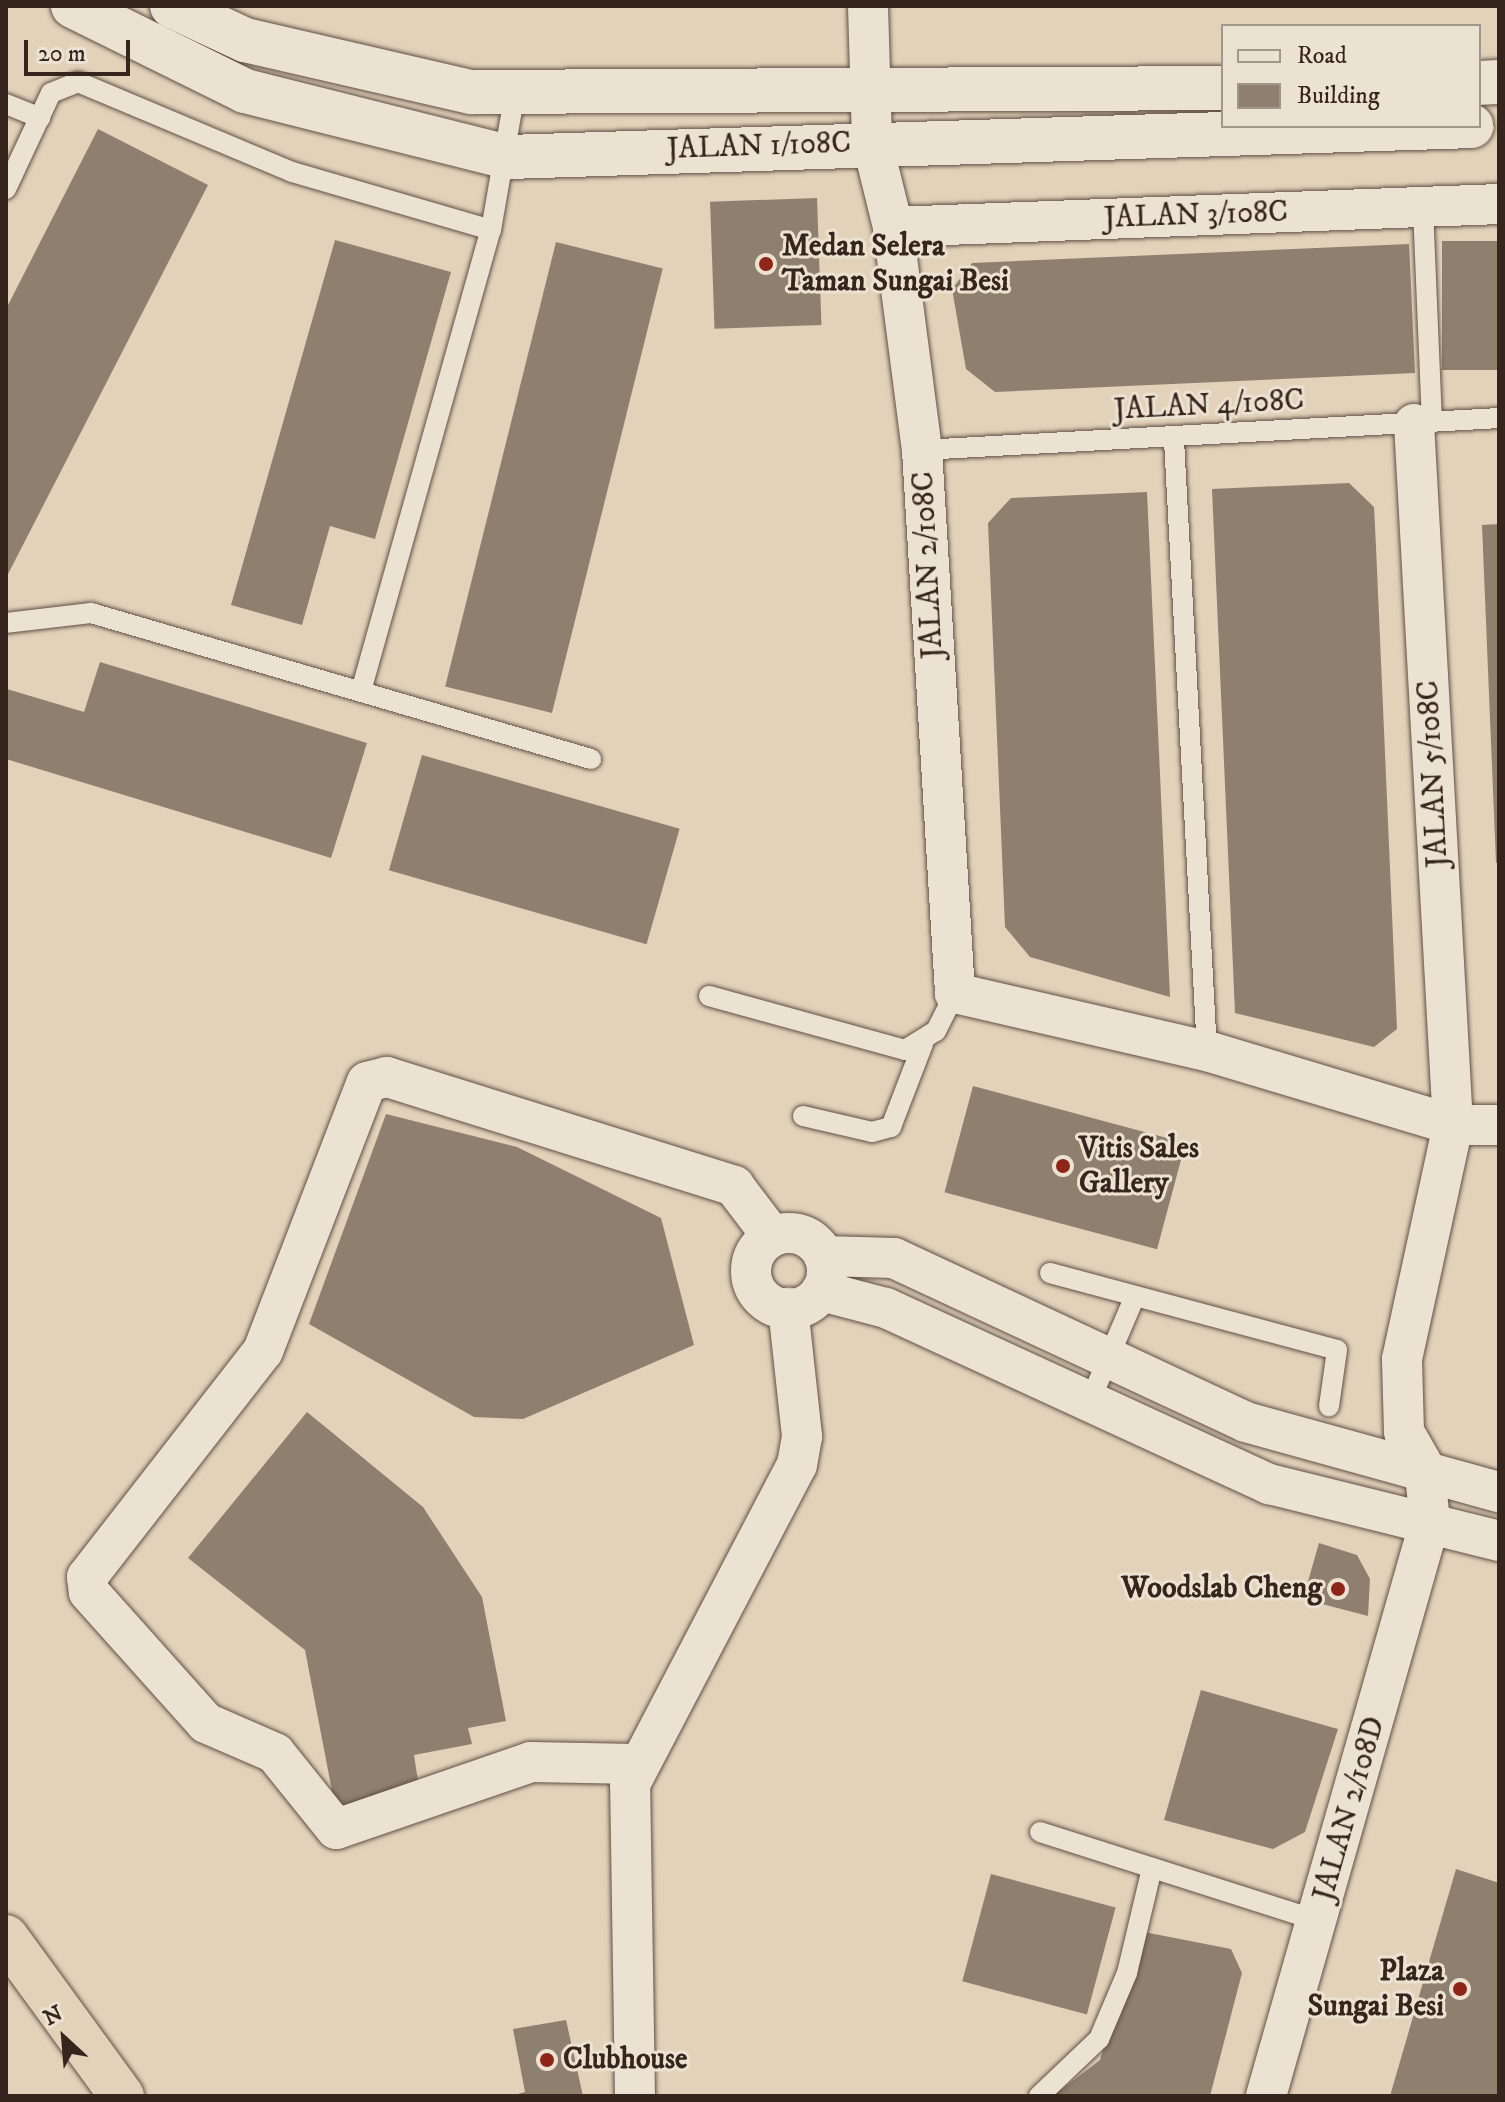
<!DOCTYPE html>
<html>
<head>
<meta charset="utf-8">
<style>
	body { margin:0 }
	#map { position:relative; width:1505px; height:2102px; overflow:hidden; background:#e2d2ba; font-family:"IM FELL DW Pica",serif }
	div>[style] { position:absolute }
	.building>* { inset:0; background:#8f7f6f; transform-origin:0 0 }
	.roads { filter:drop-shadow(0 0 2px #615044) drop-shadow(0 0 2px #615044) }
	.service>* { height:20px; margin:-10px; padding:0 10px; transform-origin:10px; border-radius:10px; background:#ece2d2 }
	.minor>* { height:40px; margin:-20px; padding:0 20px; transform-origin:20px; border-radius:20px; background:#ece2d2 }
	.minor>.ring { margin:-20px; padding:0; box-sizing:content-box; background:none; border:40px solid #ece2d2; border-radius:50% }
	.tertiary>* { height:44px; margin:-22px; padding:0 22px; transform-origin:22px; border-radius:22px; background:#ece2d2 }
	.motorway>* { height:44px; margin:-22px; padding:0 22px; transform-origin:22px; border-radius:22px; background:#e2d2ba }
	.dots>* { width:22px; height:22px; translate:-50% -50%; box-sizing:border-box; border:4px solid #ece2d2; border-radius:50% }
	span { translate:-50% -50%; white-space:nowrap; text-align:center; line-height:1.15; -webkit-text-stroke:6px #ece2d2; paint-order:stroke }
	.street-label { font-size:30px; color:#36251d }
	.poi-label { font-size:30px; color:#36251d; font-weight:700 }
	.left { translate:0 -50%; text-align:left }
	.right { translate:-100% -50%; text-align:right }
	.frame { position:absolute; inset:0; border:8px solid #36251d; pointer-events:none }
	.legend { position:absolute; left:1221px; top:24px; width:260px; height:104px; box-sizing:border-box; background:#ece2d2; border:2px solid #a3968a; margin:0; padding:10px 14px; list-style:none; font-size:24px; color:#36251d }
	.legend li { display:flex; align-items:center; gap:16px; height:40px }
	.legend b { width:40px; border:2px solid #a3968a }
	.north { position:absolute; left:24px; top:1998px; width:80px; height:80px; -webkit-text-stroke:6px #ece2d2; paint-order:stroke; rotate:334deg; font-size:22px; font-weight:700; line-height:32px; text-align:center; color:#36251d }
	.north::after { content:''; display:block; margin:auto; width:28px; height:36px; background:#36251d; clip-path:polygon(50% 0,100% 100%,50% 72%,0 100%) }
	.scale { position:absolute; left:24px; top:40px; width:106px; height:36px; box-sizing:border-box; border:4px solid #36251d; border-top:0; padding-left:10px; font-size:24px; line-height:28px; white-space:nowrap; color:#36251d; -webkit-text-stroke:6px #ece2d2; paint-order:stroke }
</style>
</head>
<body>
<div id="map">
	<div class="building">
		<i style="clip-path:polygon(98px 129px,208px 185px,6px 578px,6px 309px)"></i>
		<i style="left:817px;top:198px;width:127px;height:107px;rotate:88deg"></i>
		<i style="clip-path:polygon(335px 240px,451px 272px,375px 539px,330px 526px,302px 625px,231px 605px)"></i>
		<i style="left:1499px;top:241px;width:129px;height:57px;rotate:90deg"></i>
		<i style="left:556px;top:242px;width:110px;height:458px;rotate:14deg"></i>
		<i style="clip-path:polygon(1409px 244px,1415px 373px,995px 392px,966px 369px,952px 289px,972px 263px)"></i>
		<i style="clip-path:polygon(1349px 483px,1374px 507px,1376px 547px,1397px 1029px,1374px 1047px,1235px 1013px,1212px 489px)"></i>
		<i style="clip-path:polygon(1147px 492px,1159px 752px,1170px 997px,1030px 957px,1005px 927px,1000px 808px,988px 523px,1011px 498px)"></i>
		<i style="clip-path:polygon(1499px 524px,1499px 862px,1496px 863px,1482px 525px)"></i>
		<i style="clip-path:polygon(100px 662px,367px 743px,331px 858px,6px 759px,7px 689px,84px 712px)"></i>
		<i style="left:422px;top:755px;width:268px;height:120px;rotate:16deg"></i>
		<i style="left:973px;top:1086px;width:220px;height:110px;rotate:15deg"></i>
		<i style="clip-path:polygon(386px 1114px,517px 1147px,661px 1218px,694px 1345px,523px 1419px,474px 1417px,309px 1324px)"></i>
		<i style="clip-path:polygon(307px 1412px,423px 1507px,482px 1597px,506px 1721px,468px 1728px,472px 1744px,414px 1755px,420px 1794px,336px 1812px,305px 1650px,188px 1558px)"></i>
		<i style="clip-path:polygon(1319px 1543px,1357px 1555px,1370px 1579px,1368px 1616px,1303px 1599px)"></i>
		<i style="clip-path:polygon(1201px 1690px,1338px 1729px,1305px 1832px,1273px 1849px,1164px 1820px)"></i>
		<i style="clip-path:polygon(1456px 1869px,1499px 1883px,1499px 2096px,1390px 2096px)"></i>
		<i style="left:991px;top:1874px;width:129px;height:111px;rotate:15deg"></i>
		<i style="clip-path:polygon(1139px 1931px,1231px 1949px,1242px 1973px,1210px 2096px,1053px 2096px,1100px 2060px)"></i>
		<i style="clip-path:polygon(566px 2020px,583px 2096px,510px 2096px,525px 2092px,513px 2029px)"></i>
	</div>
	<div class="roads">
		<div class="service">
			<i style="left:6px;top:104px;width:37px;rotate:22deg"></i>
			<i style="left:6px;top:189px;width:106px;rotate:-64.9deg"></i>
			<i style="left:51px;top:93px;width:29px;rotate:-22deg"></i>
			<i style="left:78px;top:82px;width:232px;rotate:22.8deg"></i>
			<i style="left:292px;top:172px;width:207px;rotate:16.2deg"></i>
			<i style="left:1423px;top:208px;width:215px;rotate:87.6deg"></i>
			<i style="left:1174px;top:440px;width:612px;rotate:86.91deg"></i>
			<i style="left:922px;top:450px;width:578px;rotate:-3.17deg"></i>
			<i style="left:6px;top:623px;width:86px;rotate:-6.7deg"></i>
			<i style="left:91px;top:613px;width:521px;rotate:16.28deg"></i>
			<i style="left:361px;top:691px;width:479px;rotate:-74.3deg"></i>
			<i style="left:491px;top:230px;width:139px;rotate:-80.1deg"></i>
			<i style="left:709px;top:996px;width:203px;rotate:15.4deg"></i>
			<i style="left:905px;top:1050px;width:36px;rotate:-32deg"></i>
			<i style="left:936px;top:1031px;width:42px;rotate:-63.4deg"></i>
			<i style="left:803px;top:1116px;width:71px;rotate:13.1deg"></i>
			<i style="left:872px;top:1132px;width:20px;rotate:-15deg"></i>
			<i style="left:891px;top:1127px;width:89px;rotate:-68.9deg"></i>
			<i style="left:1050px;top:1273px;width:297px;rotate:15deg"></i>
			<i style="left:1337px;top:1350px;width:57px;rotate:98.1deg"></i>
			<i style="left:1090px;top:1401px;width:114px;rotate:-66.8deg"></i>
			<i style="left:1040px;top:1832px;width:293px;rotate:17.7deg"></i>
			<i style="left:1039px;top:2096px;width:83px;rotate:-43.5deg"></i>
			<i style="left:1099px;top:2039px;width:72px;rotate:-67deg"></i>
			<i style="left:1127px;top:1973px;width:108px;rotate:-76.6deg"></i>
		</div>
		<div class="minor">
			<i style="left:868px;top:6px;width:136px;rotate:88.3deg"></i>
			<i style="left:872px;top:142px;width:88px;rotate:76.1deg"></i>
			<i style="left:893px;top:227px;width:225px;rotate:82.6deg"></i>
			<i style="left:922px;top:450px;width:544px;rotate:86.52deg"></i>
			<i style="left:955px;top:993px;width:259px;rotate:13deg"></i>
			<i style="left:1207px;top:1051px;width:257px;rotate:16.7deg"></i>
			<i style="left:1453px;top:1125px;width:46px"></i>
			<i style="left:893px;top:227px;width:606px;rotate:-2.17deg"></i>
			<i class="ring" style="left:751px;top:1233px;width:36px;height:36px"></i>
			<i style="left:824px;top:1256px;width:70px;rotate:1.6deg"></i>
			<i style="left:894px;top:1258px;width:388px;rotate:25deg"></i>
			<i style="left:1246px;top:1422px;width:263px;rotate:15.5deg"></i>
			<i style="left:821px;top:1291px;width:67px;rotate:14.7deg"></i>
			<i style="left:886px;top:1308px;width:422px;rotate:24.7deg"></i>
			<i style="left:1269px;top:1484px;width:237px;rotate:13.9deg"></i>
			<i style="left:637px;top:1764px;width:106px;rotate:-178.9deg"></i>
			<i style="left:531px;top:1762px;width:206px;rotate:161deg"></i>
			<i style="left:336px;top:1829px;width:97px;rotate:-128.8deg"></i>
			<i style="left:275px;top:1753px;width:75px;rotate:-156.5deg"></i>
			<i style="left:206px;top:1723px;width:176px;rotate:-131.8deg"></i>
			<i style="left:89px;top:1592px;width:15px;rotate:-98deg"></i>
			<i style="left:87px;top:1577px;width:286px;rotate:-52.1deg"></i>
			<i style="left:263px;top:1351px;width:288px;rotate:-68.9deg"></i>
			<i style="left:367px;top:1082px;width:21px;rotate:-14deg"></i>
			<i style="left:387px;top:1077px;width:364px;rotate:17.4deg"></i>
			<i style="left:734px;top:1186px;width:63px;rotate:52.8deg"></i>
			<i style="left:635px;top:2096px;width:312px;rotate:-90.9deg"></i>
			<i style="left:630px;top:1784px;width:360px;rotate:-62.4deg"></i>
			<i style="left:797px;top:1465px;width:29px;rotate:-80deg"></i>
			<i style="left:802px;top:1436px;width:129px;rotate:-96.2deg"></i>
			<i style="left:1266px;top:2096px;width:598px;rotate:-74.08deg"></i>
			<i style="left:1430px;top:1521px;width:54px;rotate:-96.3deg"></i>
			<i style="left:1424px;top:1467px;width:40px;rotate:-119.7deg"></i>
			<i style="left:1404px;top:1432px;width:73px;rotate:-91.6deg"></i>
			<i style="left:1402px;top:1359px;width:239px;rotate:-77.7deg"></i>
			<i style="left:1453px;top:1125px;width:702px;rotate:-93.18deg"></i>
		</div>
		<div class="tertiary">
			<i style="left:73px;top:6px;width:192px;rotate:26.3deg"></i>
			<i style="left:245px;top:91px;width:271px;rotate:14.1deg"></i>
			<i style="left:508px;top:157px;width:964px;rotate:-1.84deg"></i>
			<i style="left:172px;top:6px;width:81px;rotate:25deg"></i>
			<i style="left:245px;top:40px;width:232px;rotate:13deg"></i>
			<i style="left:471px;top:92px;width:752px;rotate:-0.3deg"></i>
			<i style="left:1479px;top:83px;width:20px;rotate:-3deg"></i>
		</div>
		<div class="motorway">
			<i style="left:6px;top:1937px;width:197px;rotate:53.9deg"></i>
		</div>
	</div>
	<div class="dots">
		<i style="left:766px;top:264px;background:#8f2418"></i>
		<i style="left:1063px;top:1166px;background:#8f2418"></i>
		<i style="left:1338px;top:1589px;background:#8f2418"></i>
		<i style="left:1460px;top:1989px;background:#8f2418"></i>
		<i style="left:547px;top:2060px;background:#8f2418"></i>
	</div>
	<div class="street-label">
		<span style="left:759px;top:147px;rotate:-2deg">JALAN 1/108C</span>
		<span style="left:1196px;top:216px;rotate:-2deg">JALAN 3/108C</span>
		<span style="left:1209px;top:406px;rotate:-3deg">JALAN 4/108C</span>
		<span style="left:929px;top:565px;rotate:-93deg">JALAN 2/108C</span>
		<span style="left:1434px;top:774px;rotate:-93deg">JALAN 5/108C</span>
		<span style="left:1350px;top:1809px;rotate:-74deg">JALAN 2/108D</span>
	</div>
	<div class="poi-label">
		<span class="left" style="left:782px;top:264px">Medan Selera<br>Taman Sungai Besi</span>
		<span class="left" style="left:1079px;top:1166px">Vitis Sales<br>Gallery</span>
		<span class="right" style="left:1322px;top:1589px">Woodslab Cheng</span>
		<span class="right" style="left:1444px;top:1989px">Plaza<br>Sungai Besi</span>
		<span class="left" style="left:563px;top:2060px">Clubhouse</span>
	</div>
	<div class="frame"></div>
	<ul class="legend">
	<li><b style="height:10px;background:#ece2d2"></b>Road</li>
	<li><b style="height:22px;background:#8f7f6f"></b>Building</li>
	</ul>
	<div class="north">N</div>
	<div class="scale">20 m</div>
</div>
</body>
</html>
